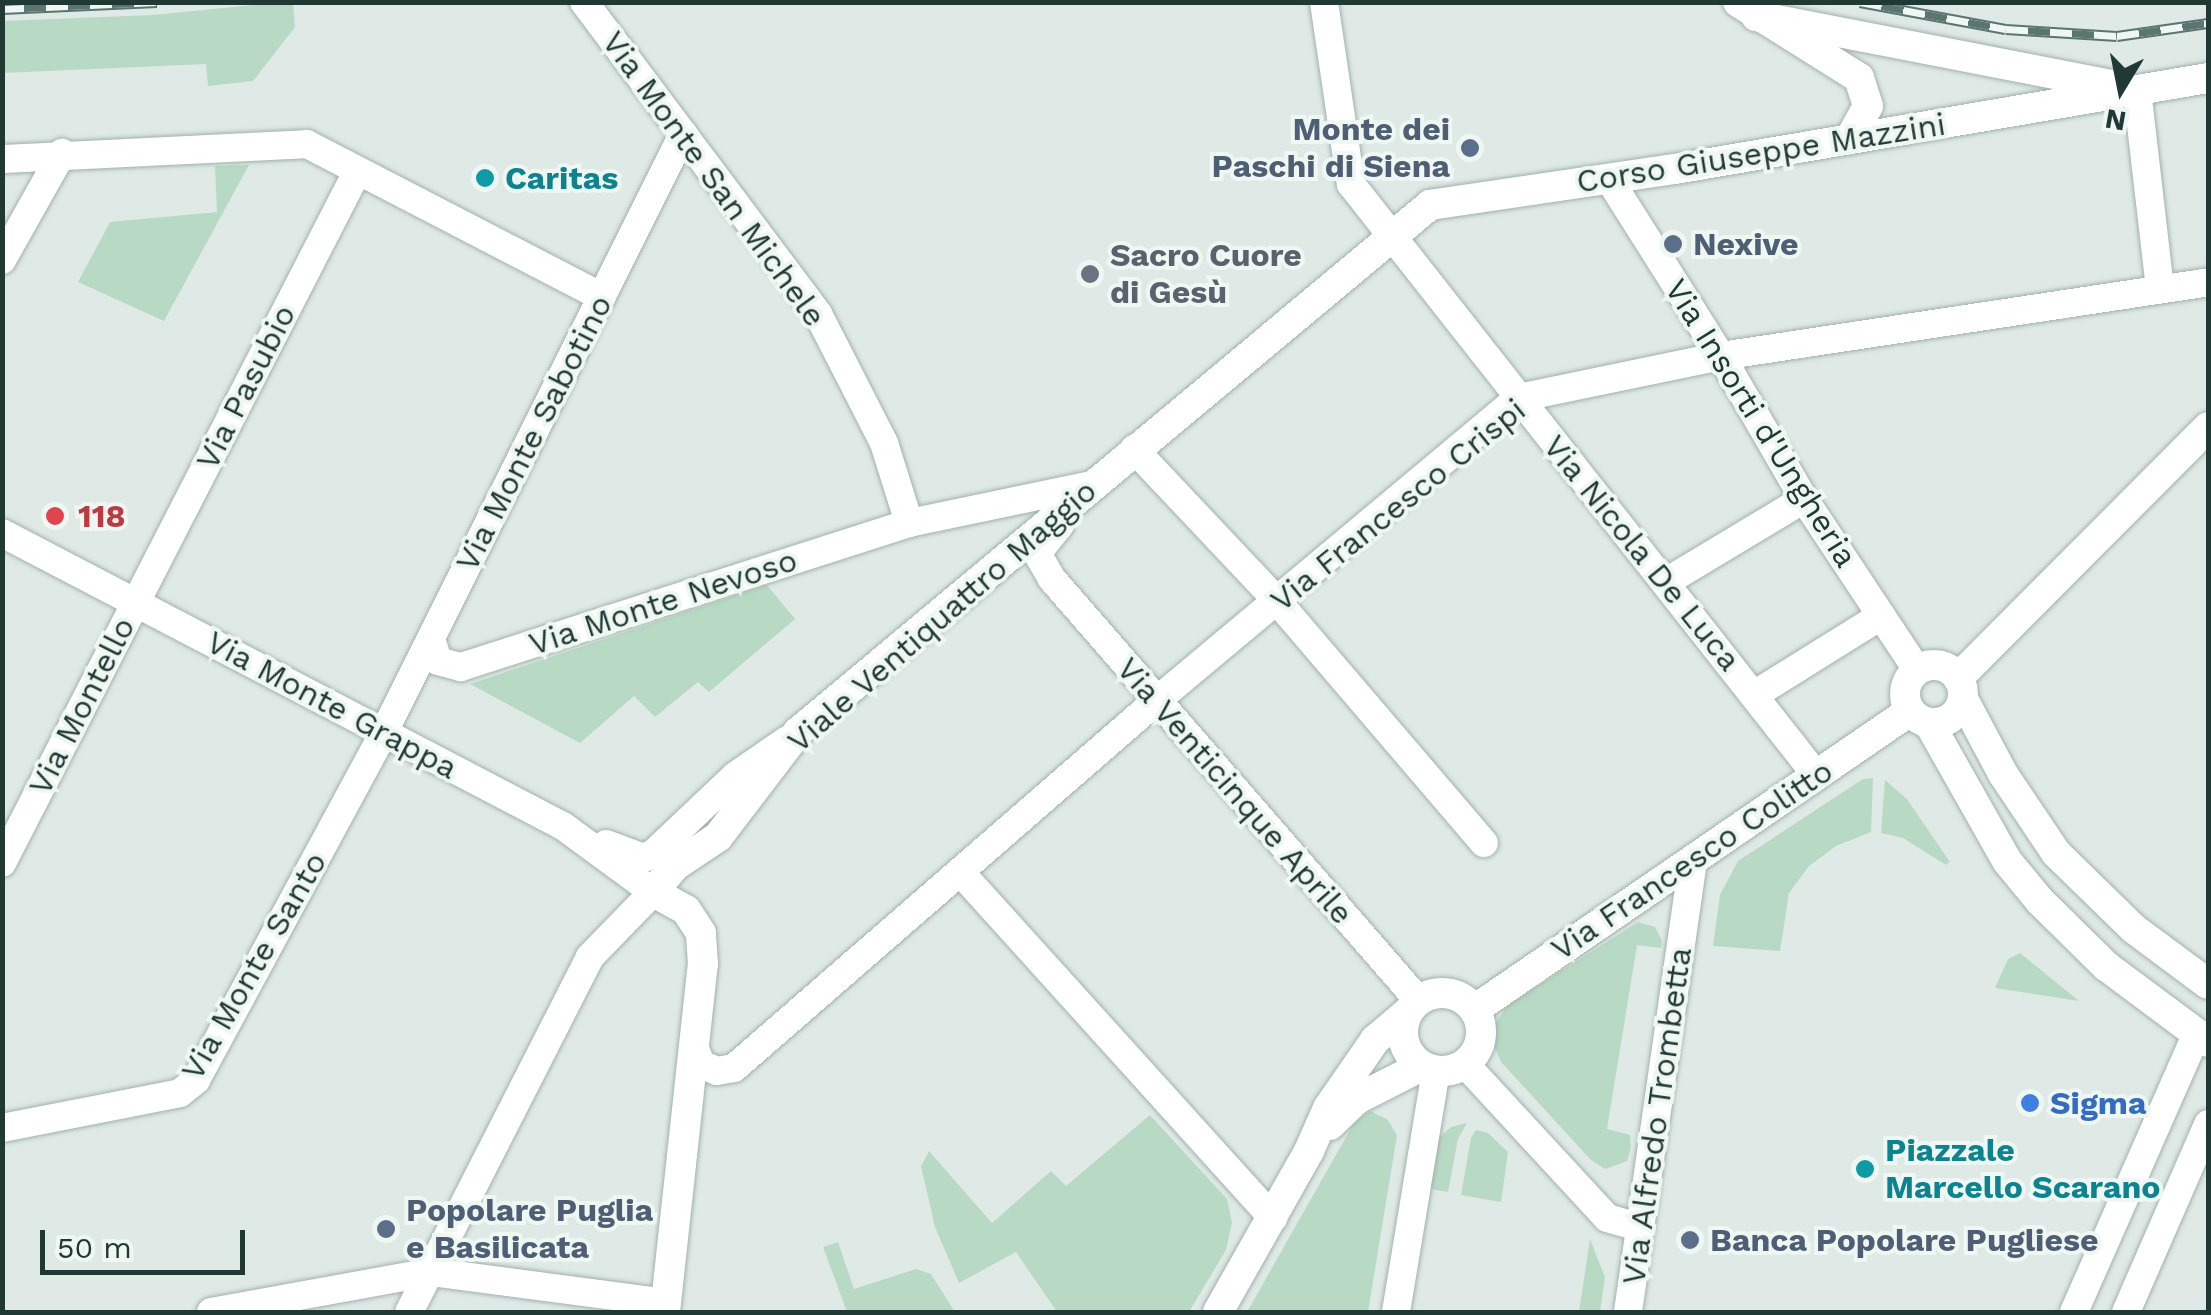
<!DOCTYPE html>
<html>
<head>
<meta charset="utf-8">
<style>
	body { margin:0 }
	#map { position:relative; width:2211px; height:1315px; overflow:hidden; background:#dfeae6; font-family:"Work Sans",sans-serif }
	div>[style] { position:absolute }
	.green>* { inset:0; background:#b8dac4 }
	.roads { filter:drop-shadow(0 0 2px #a2b1ad) drop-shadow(0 0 2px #a2b1ad) }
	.street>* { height:28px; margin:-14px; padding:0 14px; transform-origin:14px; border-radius:14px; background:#fff }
	.secondary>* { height:30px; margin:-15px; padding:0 15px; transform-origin:15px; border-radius:15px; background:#fff }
	.secondary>.ring { margin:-15px; padding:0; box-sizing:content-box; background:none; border:30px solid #fff; border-radius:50% }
	.rail>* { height:11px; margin-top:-5.5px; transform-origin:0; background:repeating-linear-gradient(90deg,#eff7f3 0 22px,#5b7570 0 44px); box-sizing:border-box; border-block:2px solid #5b7570 }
	.dots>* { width:28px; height:28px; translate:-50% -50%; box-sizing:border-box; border:5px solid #eff7f3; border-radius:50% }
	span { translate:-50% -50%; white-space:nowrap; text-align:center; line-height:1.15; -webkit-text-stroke:8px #eff7f3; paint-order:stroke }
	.service-label { font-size:32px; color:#4e5e75; font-weight:700 }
	.right { translate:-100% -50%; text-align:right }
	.left { translate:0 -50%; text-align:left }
	.street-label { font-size:32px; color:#213934 }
	.culture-label { font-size:32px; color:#0d838f; font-weight:700 }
	.worship-label { font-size:32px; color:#5b616d; font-weight:700 }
	.health-label { font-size:32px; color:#be3a42; font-weight:700 }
	.shop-label { font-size:32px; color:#366cbe; font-weight:700 }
	.frame { position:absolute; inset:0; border:5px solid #213934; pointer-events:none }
	.north { position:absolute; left:2071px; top:40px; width:100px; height:100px; -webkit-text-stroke:8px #eff7f3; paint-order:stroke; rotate:190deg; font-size:28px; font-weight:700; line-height:40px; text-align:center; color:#213934 }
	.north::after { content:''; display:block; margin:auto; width:35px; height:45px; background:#213934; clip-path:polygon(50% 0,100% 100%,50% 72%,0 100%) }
	.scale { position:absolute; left:40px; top:1230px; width:205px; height:45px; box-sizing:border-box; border:5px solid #213934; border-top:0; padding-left:12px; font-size:30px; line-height:35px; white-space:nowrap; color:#213934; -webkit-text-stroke:8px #eff7f3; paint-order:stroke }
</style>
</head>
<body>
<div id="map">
	<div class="green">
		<i style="clip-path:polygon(275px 3px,303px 3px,293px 4px,295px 27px,253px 81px,208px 86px,206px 64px,3px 73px,3px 21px,153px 15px)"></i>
		<i style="clip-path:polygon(249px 165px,164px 321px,78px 282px,110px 222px,217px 212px,215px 166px)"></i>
		<i style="clip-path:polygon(767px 585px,795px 619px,709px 692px,698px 682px,655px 717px,634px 696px,580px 743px,470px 684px)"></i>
		<i style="clip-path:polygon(1873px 778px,1871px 832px,1836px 846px,1809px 866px,1789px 893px,1780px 951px,1713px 946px,1720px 895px,1738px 861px,1863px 779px)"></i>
		<i style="clip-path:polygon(1885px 780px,1907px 799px,1950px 862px,1946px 865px,1903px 838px,1881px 833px)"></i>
		<i style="clip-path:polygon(1638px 922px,1655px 927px,1662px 941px,1661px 948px,1637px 945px,1607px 1129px,1630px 1135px,1631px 1147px,1627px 1161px,1605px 1169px,1591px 1160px,1501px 1062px,1493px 1043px,1494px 1025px,1507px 1006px)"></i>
		<i style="clip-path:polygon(2020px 953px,2079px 1001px,1995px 988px,2008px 959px)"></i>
		<i style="clip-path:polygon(1370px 1111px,1387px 1119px,1397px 1135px,1368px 1312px,1247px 1312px,1354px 1123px)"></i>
		<i style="clip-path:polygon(1150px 1115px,1227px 1199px,1232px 1223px,1226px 1250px,1189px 1312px,1057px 1312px,1016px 1252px,959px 1283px,935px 1227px,921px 1166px,929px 1151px,992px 1223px,1051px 1171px,1066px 1186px)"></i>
		<i style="clip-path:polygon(1467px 1123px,1458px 1139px,1448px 1192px,1424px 1188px,1433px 1143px,1451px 1127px)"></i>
		<i style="clip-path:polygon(1476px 1130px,1488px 1133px,1508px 1152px,1501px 1202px,1461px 1195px,1471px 1138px)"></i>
		<i style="clip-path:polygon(1590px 1239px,1605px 1277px,1600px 1312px,1579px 1312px)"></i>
		<i style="clip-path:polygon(838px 1242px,854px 1289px,916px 1269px,931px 1274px,955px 1312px,847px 1312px,823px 1247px)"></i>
	</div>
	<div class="roads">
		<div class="street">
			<i style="left:584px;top:2px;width:390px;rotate:53.1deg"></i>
			<i style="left:818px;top:314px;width:145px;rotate:62.9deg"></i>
			<i style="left:884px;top:443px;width:84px;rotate:72.6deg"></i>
			<i style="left:1324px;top:2px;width:184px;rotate:81.6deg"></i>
			<i style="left:1351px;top:184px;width:752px;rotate:51.8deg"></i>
			<i style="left:2137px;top:90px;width:199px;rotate:83.4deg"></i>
			<i style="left:2px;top:159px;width:305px;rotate:-2.8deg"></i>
			<i style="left:307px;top:144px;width:332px;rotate:27.4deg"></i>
			<i style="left:1609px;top:179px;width:209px;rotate:57.7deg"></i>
			<i style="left:1721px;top:356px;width:165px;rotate:59.9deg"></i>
			<i style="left:1804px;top:499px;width:206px;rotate:56.5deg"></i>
			<i style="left:2px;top:260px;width:123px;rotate:-60.7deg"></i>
			<i style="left:1134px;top:449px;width:210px;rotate:46.7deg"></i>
			<i style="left:1278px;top:602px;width:317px;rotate:49.5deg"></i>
			<i style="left:1060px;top:525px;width:36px;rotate:129deg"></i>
			<i style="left:1037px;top:553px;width:30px;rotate:60deg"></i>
			<i style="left:1052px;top:579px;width:559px;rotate:48.99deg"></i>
			<i style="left:2px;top:533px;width:633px;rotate:27.58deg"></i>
			<i style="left:563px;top:826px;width:112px;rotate:36.3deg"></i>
			<i style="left:653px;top:892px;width:91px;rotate:134.1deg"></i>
			<i style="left:590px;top:957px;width:398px;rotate:117deg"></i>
			<i style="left:1666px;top:582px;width:161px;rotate:-31deg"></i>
			<i style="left:431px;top:639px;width:23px;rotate:72deg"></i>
			<i style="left:438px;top:661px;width:24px;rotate:15deg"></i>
			<i style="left:461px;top:667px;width:471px;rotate:-17.8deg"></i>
			<i style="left:909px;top:523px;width:186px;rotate:-11.8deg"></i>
			<i style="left:1754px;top:695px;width:150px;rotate:-31.9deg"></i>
			<i style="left:606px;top:844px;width:40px;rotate:20.2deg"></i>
			<i style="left:644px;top:858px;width:11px;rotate:-27deg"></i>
			<i style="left:654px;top:853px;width:112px;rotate:-43.5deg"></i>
			<i style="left:735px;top:776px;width:63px;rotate:-34.7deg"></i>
			<i style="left:2px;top:863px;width:777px;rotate:-62.81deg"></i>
			<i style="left:962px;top:874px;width:464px;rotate:47.9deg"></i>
			<i style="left:694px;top:1046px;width:19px;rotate:69deg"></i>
			<i style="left:701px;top:1064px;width:17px;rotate:24deg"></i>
			<i style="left:717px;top:1071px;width:17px;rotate:-10deg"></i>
			<i style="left:734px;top:1068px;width:558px;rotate:-41deg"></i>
			<i style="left:1155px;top:702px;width:473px;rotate:-39.9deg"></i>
			<i style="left:1518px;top:398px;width:207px;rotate:-11.7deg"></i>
			<i style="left:1721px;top:356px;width:493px;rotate:-8.6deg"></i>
			<i style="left:1465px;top:1064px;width:209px;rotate:47.3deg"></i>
			<i style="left:1607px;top:1218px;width:35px;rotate:16deg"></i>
			<i style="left:2px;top:1128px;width:181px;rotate:-11.1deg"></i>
			<i style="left:180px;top:1093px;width:21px;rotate:-39deg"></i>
			<i style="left:196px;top:1080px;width:396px;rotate:-61.6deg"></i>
			<i style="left:384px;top:732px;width:669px;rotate:-63.43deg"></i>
			<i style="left:211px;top:1312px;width:225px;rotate:-10.3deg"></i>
			<i style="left:432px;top:1272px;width:236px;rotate:7.5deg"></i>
			<i style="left:1396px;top:1312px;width:244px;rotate:-80.6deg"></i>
			<i style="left:1628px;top:1312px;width:457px;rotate:-81.8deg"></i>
			<i style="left:2074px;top:1312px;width:303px;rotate:-66.2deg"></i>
			<i style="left:2126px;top:1312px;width:205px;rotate:-66.4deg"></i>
		</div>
		<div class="secondary">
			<i style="left:1738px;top:2px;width:143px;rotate:32.1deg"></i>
			<i style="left:1859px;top:78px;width:29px;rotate:72deg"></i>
			<i style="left:1868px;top:106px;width:38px;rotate:119deg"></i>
			<i style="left:1756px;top:16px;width:366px;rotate:11deg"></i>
			<i class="ring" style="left:1905px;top:665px;width:28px;height:28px"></i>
			<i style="left:1958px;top:678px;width:354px;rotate:-45.1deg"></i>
			<i style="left:1963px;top:699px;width:85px;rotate:61.9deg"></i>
			<i style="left:2003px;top:774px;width:95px;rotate:56.1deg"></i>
			<i style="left:2056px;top:853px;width:109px;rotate:44.3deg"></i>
			<i style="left:2134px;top:929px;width:92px;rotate:36.6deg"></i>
			<i style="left:1929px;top:723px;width:159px;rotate:60.5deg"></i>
			<i style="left:2007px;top:861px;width:52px;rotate:50.5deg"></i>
			<i style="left:2040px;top:901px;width:93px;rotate:44.6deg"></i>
			<i style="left:2106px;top:966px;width:127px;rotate:36.7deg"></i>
			<i class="ring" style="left:1403px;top:993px;width:48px;height:48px"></i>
			<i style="left:1474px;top:1010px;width:529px;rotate:-34.44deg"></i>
			<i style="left:1330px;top:1125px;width:37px;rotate:-44deg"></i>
			<i style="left:1357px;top:1099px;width:73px;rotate:-26.9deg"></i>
			<i style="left:665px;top:1312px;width:350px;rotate:-83.8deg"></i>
			<i style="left:703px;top:964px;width:31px;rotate:-94deg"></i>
			<i style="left:701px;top:933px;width:27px;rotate:-123deg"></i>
			<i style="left:686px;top:910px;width:38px;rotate:-151deg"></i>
			<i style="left:653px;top:892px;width:35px;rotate:-50deg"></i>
			<i style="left:676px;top:865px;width:50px;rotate:-33.7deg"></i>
			<i style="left:718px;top:837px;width:132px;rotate:-52.7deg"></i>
			<i style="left:798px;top:732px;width:823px;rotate:-39.82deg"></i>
			<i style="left:1430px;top:205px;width:248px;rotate:-8.4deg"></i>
			<i style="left:1675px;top:169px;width:541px;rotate:-9.69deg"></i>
			<i style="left:1218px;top:1312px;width:185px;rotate:-60.5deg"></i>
			<i style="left:1309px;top:1151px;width:47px;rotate:-66.2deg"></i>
			<i style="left:1328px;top:1108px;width:83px;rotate:-55.3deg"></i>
			<i style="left:1375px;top:1040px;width:43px;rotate:-40.3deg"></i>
		</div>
	</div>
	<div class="rail">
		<i style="left:1860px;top:2px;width:148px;rotate:10.5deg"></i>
		<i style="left:2006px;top:29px;width:111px;rotate:3.6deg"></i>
		<i style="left:2117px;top:36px;width:92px;rotate:-8.1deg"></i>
		<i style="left:2px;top:9px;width:155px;rotate:-2.6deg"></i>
	</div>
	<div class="dots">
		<i style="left:1470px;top:148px;background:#5c6f8a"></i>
		<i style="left:485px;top:178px;background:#0f9aa8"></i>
		<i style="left:1673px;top:244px;background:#5c6f8a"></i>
		<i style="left:1090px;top:274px;background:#6b7280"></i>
		<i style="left:55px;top:516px;background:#e0444e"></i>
		<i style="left:2030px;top:1103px;background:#3f7fe0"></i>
		<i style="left:1865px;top:1169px;background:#0f9aa8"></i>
		<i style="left:386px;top:1229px;background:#5c6f8a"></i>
		<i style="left:1690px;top:1240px;background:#5c6f8a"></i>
	</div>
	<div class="service-label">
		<span class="right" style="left:1450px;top:148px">Monte dei<br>Paschi di Siena</span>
		<span class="left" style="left:1693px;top:244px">Nexive</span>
		<span class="left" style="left:406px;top:1229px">Popolare Puglia<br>e Basilicata</span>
		<span class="left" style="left:1710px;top:1240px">Banca Popolare Pugliese</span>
	</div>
	<div class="street-label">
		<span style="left:1761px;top:153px;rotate:-9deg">Corso Giuseppe Mazzini</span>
		<span style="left:714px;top:179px;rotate:54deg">Via Monte San Michele</span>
		<span style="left:246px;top:387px;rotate:-63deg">Via Pasubio</span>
		<span style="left:1761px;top:423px;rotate:58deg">Via Insorti d'Ungheria</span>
		<span style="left:534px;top:433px;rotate:-63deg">Via Monte Sabotino</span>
		<span style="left:1398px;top:505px;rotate:-39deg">Via Francesco Crispi</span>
		<span style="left:1642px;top:553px;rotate:51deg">Via Nicola De Luca</span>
		<span style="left:663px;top:602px;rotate:-18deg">Via Monte Nevoso</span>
		<span style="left:942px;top:616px;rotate:-41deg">Viale Ventiquattro Maggio</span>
		<span style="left:332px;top:705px;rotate:28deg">Via Monte Grappa</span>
		<span style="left:82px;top:706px;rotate:-63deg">Via Montello</span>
		<span style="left:1235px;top:791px;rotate:49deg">Via Venticinque Aprile</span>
		<span style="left:1692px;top:860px;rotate:-34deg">Via Francesco Colitto</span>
		<span style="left:254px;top:966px;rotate:-60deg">Via Monte Santo</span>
		<span style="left:1657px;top:1116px;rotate:-82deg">Via Alfredo Trombetta</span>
	</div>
	<div class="culture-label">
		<span class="left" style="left:505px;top:178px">Caritas</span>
		<span class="left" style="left:1885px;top:1169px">Piazzale<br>Marcello Scarano</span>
	</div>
	<div class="worship-label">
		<span class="left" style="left:1110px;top:274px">Sacro Cuore<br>di Gesù</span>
	</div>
	<div class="health-label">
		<span class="left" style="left:78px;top:516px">118</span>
	</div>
	<div class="shop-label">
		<span class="left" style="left:2050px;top:1103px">Sigma</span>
	</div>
	<div class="frame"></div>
	<div class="north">N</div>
	<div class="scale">50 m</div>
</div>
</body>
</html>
